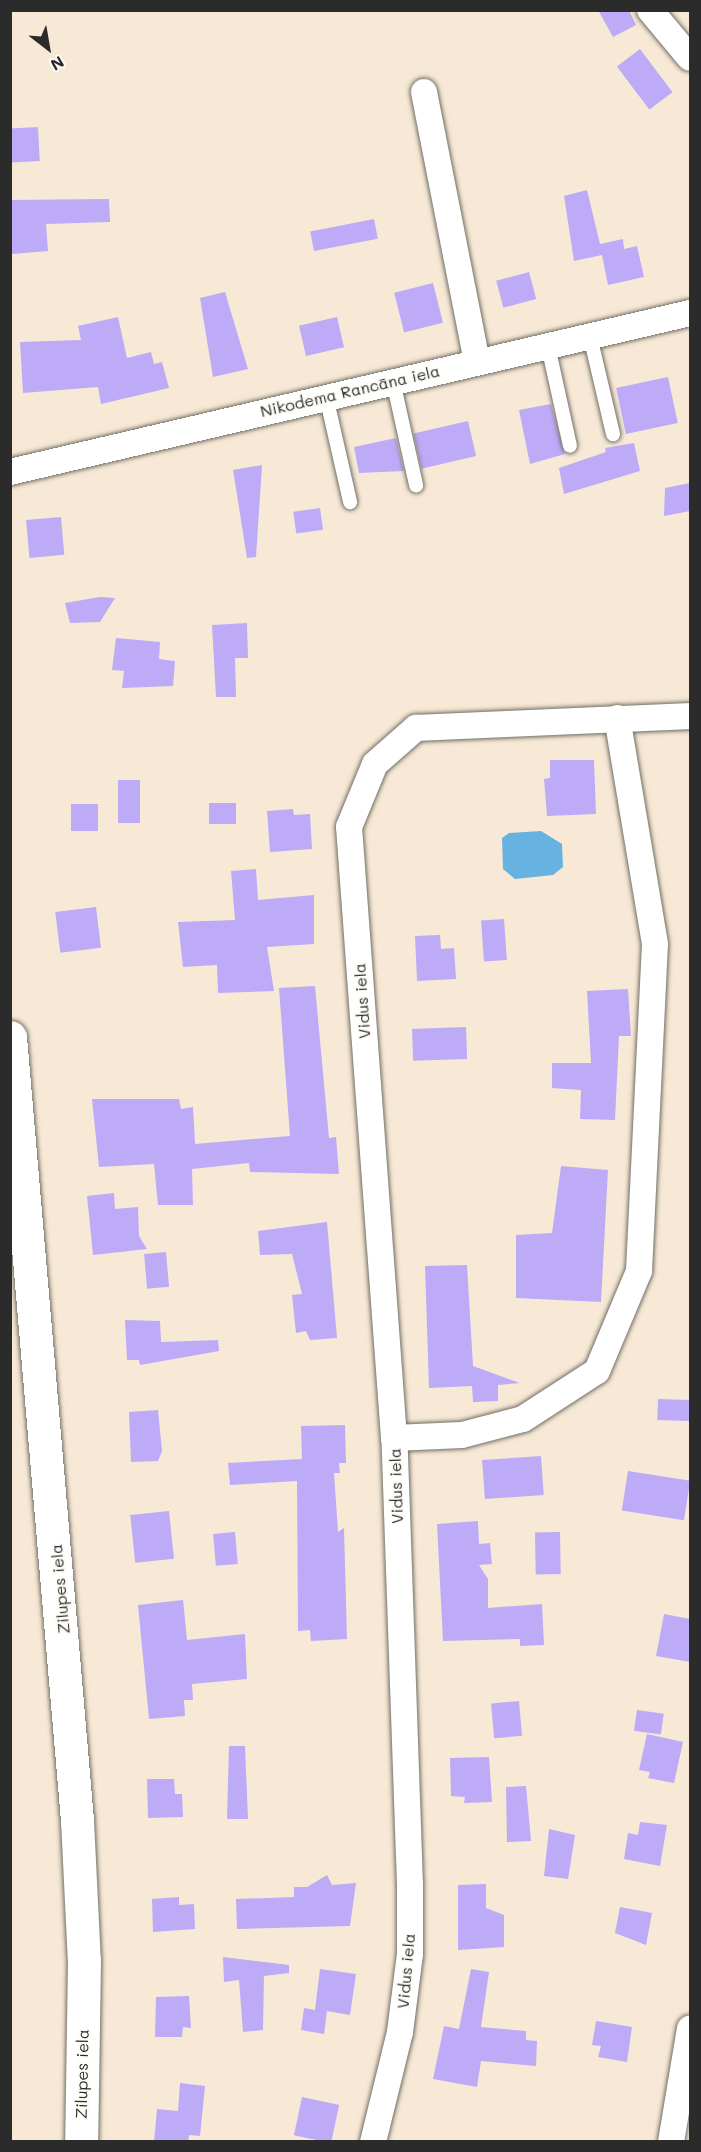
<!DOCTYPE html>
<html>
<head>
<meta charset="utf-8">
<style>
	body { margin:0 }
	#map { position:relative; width:701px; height:2152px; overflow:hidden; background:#f7e9d5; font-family:Mali,sans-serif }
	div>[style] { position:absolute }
	.water>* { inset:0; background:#67b2e0 }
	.building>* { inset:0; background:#bdabf7; transform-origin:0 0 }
	.roads { filter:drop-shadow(0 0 2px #726e66) drop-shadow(0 0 2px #726e66) }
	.lane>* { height:14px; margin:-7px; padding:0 7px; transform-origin:7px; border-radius:7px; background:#fff }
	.street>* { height:26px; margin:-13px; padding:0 13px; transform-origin:13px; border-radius:13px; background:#fff }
	.secondary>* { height:33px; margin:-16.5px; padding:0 16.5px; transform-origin:16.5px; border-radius:16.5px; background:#fff }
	span { translate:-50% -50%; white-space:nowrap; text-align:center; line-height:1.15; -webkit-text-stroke:5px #fdfcf7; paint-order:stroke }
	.street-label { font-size:16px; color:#2b2b2b }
	.frame { position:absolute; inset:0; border:12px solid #2b2b2b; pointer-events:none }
	.north { position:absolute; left:18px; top:18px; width:60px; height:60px; -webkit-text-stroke:4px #fdfcf7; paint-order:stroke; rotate:149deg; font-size:16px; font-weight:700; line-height:24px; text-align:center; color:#2b2b2b }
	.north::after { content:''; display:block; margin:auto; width:21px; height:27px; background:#2b2b2b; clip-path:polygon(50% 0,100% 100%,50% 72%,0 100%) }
</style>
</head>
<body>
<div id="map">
	<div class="water">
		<i style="clip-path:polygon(541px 831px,562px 844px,563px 867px,553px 875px,515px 879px,503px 869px,502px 838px,509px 833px)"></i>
	</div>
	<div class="building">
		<i style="clip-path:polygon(598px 10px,629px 10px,636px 25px,613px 37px)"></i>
		<i style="left:640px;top:49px;width:54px;height:29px;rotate:53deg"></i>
		<i style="left:38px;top:127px;width:34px;height:28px;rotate:87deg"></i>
		<i style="clip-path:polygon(587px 190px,600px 244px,623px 239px,624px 249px,637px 246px,644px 277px,608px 285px,602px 255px,574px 261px,564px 196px)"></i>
		<i style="clip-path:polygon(109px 199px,110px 222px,46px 224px,48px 251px,12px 254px,10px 200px)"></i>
		<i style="left:374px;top:219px;width:20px;height:65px;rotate:79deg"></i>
		<i style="left:529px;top:272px;width:28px;height:34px;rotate:75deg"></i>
		<i style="left:433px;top:283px;width:41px;height:40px;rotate:76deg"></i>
		<i style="clip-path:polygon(225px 292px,248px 369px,213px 377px,200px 298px)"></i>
		<i style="clip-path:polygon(118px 317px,127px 358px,151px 352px,154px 364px,162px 362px,169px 388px,101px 404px,98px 387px,23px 393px,20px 342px,81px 340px,78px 326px)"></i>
		<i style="left:337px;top:317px;width:31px;height:39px;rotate:77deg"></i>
		<i style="left:668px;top:377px;width:47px;height:53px;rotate:78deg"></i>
		<i style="clip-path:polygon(551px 404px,565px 454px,530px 464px,519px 410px)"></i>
		<i style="left:468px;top:421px;width:36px;height:56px;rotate:77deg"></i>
		<i style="clip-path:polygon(396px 438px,404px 471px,359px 473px,354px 447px)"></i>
		<i style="clip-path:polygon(634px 443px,640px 471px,564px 494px,559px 468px,606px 452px,605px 448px)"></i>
		<i style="clip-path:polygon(262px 465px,256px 557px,247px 558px,233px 470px)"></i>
		<i style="clip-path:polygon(690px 483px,690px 511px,664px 516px,665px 488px)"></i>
		<i style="left:320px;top:508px;width:22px;height:27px;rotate:82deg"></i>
		<i style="left:61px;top:517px;width:38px;height:35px;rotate:85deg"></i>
		<i style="clip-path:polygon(100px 597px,115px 598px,100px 622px,70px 623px,65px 603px)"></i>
		<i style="clip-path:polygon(247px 623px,248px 658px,235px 658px,236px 697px,216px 697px,212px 625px)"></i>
		<i style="clip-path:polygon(116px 638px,160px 642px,159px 659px,175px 661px,173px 686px,122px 688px,124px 671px,112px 670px)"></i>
		<i style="clip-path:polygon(550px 760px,594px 760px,596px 814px,547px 816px,544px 779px,550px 778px)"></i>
		<i style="left:118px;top:780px;width:22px;height:43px"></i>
		<i style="left:209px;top:803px;width:27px;height:21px"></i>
		<i style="left:71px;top:804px;width:27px;height:27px"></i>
		<i style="clip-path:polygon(293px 809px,294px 815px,310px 814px,312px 849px,270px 852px,267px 811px)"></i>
		<i style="clip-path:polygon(256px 869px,258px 900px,314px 895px,314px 944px,267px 947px,274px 991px,218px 993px,217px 965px,183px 967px,178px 922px,235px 920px,231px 871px)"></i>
		<i style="left:96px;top:907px;width:41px;height:41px;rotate:83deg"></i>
		<i style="left:504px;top:919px;width:41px;height:23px;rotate:86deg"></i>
		<i style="clip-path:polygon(440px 935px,441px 949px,454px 948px,456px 979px,417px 981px,415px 936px)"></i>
		<i style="clip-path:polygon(315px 986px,329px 1138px,336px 1137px,339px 1174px,250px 1172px,249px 1163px,192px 1169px,193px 1205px,158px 1205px,154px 1164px,99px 1167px,92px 1099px,179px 1099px,181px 1109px,193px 1107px,195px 1144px,290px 1136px,279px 988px)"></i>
		<i style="clip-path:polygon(628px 989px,631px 1036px,619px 1036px,615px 1120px,580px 1119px,581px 1090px,552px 1088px,552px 1063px,591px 1063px,587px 991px)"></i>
		<i style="left:466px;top:1027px;width:32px;height:54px;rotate:88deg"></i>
		<i style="clip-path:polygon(561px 1166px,608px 1170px,601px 1302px,516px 1298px,516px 1235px,552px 1233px)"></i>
		<i style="clip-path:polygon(114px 1193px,115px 1209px,138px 1207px,139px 1236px,147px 1249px,93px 1255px,87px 1196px)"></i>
		<i style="clip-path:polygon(327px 1222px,337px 1338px,310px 1340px,306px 1331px,296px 1333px,292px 1295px,302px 1294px,292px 1254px,260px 1255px,258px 1231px)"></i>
		<i style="left:166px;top:1252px;width:35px;height:22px;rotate:85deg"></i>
		<i style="clip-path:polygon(467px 1265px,473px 1366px,520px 1383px,498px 1385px,498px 1401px,473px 1402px,472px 1386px,429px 1388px,425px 1266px)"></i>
		<i style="clip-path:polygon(125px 1320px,160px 1321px,161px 1342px,218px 1340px,219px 1351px,140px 1365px,139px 1360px,127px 1360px)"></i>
		<i style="left:658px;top:1399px;width:32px;height:21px;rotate:2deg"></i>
		<i style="clip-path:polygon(158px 1410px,162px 1451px,158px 1461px,131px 1462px,129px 1412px)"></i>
		<i style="clip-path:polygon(345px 1425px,346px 1463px,339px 1463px,340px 1473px,334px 1473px,338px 1532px,344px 1528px,347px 1639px,311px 1641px,310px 1630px,298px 1631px,297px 1481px,230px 1485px,228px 1463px,302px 1459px,301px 1426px)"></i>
		<i style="left:541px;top:1456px;width:39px;height:59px;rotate:86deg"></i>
		<i style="left:628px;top:1471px;width:63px;height:40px;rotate:9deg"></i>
		<i style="left:169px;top:1511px;width:48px;height:39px;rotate:84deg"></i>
		<i style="clip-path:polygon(478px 1521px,479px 1544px,490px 1543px,492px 1564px,479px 1565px,488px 1579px,488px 1608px,542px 1604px,544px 1645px,520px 1646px,520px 1639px,443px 1641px,437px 1524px)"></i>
		<i style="left:235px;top:1532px;width:32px;height:22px;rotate:85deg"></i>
		<i style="left:560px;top:1532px;width:42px;height:25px;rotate:89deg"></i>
		<i style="clip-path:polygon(183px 1600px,187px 1640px,245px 1634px,247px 1679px,192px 1684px,193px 1700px,184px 1700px,185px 1716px,149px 1719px,138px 1605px)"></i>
		<i style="clip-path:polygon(664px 1614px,690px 1619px,690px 1662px,656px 1656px)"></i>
		<i style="left:519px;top:1701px;width:35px;height:28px;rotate:85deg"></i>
		<i style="left:637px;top:1710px;width:27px;height:21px;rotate:8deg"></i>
		<i style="clip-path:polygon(647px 1734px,683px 1742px,674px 1783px,648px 1778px,650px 1772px,639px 1770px)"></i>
		<i style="clip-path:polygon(229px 1746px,245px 1746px,248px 1819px,227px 1819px)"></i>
		<i style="clip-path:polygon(489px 1757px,492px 1802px,464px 1803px,465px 1797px,451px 1796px,450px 1758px)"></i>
		<i style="clip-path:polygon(147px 1779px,174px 1779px,175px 1794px,182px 1794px,183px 1817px,148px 1818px)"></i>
		<i style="clip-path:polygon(526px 1786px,531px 1841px,507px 1842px,506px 1787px)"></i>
		<i style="clip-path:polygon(640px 1822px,667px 1825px,660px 1866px,624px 1859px,628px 1833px,638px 1835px)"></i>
		<i style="clip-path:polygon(549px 1829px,575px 1835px,568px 1879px,544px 1876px)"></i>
		<i style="clip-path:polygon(327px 1875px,332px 1885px,356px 1883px,350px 1926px,237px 1929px,236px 1899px,294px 1897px,294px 1887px,307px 1887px)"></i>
		<i style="clip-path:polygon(486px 1884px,486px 1908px,504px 1915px,504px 1947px,458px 1950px,458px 1885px)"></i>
		<i style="clip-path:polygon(179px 1897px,179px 1905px,194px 1904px,195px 1929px,153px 1932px,152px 1899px)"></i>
		<i style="clip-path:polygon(620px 1907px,652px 1913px,646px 1945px,615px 1933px)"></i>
		<i style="clip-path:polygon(223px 1957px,289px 1965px,289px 1973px,264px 1976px,263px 2030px,243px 2032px,239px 1980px,224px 1982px)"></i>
		<i style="clip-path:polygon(320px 1969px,356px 1974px,350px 2015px,327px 2011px,324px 2034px,301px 2030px,304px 2008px,315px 2010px)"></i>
		<i style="clip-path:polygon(471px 1969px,489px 1972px,481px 2027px,526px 2031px,526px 2040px,537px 2041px,536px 2066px,481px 2061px,477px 2087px,433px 2079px,444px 2026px,459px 2029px)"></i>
		<i style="clip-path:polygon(189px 1996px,191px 2028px,183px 2027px,182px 2037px,155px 2037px,156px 1997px)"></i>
		<i style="clip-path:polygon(596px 2021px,632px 2027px,627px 2062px,598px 2057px,601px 2046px,592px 2045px)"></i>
		<i style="clip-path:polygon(180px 2083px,205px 2086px,200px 2136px,189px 2135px,188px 2142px,154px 2142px,157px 2109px,178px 2111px)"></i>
		<i style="left:302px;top:2097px;width:38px;height:39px;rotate:12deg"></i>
	</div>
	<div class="roads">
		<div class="lane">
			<i style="left:590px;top:336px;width:101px;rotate:76.8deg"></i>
			<i style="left:548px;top:346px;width:102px;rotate:77.6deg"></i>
			<i style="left:393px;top:381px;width:107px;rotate:77.5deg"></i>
			<i style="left:326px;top:396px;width:109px;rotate:77.2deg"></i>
		</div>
		<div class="street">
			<i style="left:650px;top:10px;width:62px;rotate:50.2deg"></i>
			<i style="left:424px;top:92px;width:275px;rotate:78.9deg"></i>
			<i style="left:10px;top:472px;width:698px;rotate:-13.16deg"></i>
			<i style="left:394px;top:1438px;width:68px;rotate:-2.5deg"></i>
			<i style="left:462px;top:1435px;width:63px;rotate:-14.7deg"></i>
			<i style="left:523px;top:1419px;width:88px;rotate:-33deg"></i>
			<i style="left:597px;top:1371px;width:108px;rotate:-67.2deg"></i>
			<i style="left:639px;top:1271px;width:327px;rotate:-87.2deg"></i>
			<i style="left:655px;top:944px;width:229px;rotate:-99.5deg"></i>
			<i style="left:373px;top:2142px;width:113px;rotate:-76.2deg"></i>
			<i style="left:400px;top:2032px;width:79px;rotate:-82.7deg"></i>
			<i style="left:410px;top:1954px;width:69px;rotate:-90deg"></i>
			<i style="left:410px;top:1885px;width:447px;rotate:-92deg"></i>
			<i style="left:394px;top:1438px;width:613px;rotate:-94.21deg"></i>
			<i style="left:349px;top:827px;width:68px;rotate:-67.6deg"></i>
			<i style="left:375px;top:764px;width:55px;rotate:-41.3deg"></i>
			<i style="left:416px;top:728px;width:274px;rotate:-2.5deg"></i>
			<i style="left:671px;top:2142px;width:115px;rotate:-80.5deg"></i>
		</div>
		<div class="secondary">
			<i style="left:10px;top:1037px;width:786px;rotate:85.11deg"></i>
			<i style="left:77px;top:1820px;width:141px;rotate:87.2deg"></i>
			<i style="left:84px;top:1961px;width:181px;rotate:90.9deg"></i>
		</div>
	</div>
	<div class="street-label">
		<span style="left:350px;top:391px;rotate:-13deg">Nikodema Rancāna iela</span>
		<span style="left:362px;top:1001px;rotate:-94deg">Vidus iela</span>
		<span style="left:396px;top:1486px;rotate:-92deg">Vidus iela</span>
		<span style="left:60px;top:1589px;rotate:-95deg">Zilupes iela</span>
		<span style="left:406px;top:1971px;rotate:-85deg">Vidus iela</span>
		<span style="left:82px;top:2074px;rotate:-89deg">Zilupes iela</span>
	</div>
	<div class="frame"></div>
	<div class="north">N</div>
</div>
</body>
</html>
